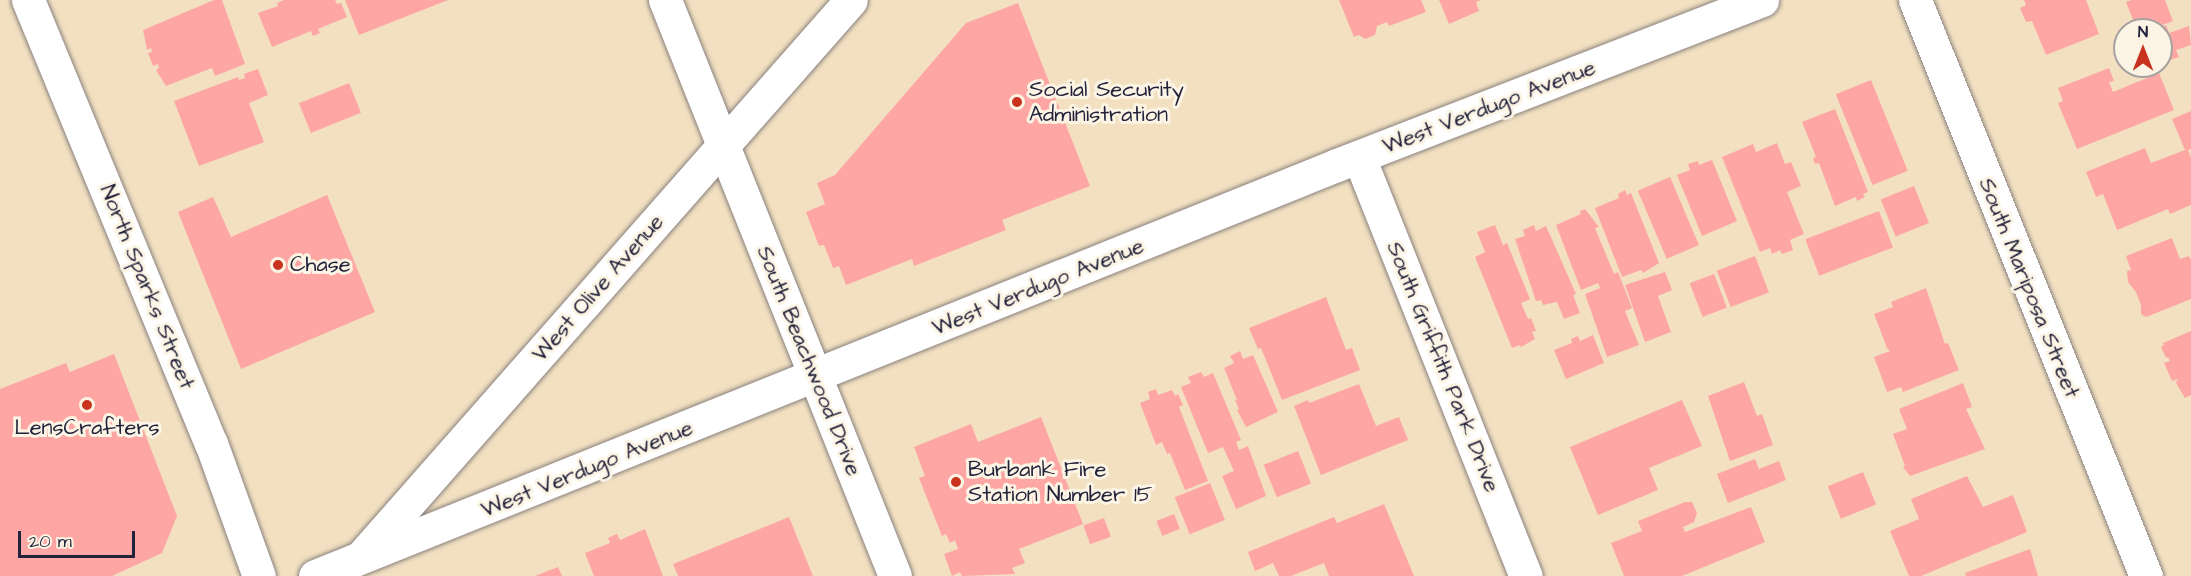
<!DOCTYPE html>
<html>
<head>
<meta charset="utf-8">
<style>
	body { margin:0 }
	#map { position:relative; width:2191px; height:576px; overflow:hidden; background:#f2e0c1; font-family:"Architects Daughter",sans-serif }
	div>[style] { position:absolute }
	.building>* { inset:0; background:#fea6a4; transform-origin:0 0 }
	.roads { filter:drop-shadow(0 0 2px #8a817e) drop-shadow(0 0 2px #8a817e) }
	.minor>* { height:33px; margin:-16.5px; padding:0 16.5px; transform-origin:16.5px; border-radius:16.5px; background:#fff }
	.secondary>* { height:33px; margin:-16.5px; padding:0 16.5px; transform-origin:16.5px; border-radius:16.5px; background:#fff }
	.dots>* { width:16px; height:16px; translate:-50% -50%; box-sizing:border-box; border:3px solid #fcf5e5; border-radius:50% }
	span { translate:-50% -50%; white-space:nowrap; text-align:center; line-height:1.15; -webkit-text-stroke:6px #fcf5e5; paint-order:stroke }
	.poi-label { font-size:22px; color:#22223b }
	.left { translate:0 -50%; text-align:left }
	.street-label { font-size:22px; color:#22223b }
	.north { position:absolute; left:2113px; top:18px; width:60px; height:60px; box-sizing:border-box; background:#fcf5e5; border:2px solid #a5a1a1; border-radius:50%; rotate:0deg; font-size:16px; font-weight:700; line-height:24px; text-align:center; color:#22223b }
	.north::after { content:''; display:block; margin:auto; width:21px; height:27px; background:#c8321e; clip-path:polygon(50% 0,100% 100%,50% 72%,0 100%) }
	.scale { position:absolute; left:18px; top:531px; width:117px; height:27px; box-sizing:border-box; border:3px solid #22223b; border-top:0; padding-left:8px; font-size:18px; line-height:21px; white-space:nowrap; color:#22223b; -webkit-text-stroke:4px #fcf5e5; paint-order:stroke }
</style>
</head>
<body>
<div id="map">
	<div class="building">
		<i style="clip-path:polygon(214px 0,222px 0,245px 64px,215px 76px,212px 68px,166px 86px,156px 70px,159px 68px,158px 64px,153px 66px,148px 53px,152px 52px,151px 48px,147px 50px,143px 30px)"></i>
		<i style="clip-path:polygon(284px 0,335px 0,337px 4px,341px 3px,347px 17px,318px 29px,320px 33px,313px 36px,311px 31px,272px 47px,258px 13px,278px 6px,277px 3px)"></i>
		<i style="clip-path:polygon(345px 0,448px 0,359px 35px)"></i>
		<i style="clip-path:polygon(1339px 0,1421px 0,1426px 12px,1389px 26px,1387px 22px,1377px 26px,1375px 35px,1365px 39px,1359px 35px,1354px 37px)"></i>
		<i style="clip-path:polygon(1439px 0,1481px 0,1476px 2px,1479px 11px,1449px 24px)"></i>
		<i style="clip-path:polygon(2024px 0,2086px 0,2099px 34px,2046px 55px,2032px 21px,2026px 22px,2020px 8px,2026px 5px)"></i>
		<i style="clip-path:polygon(2131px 0,2165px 0,2173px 21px,2149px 30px,2137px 30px,2126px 2px)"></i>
		<i style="clip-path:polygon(1018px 3px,1090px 186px,1002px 220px,1006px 230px,914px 266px,912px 259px,846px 285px,839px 266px,833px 268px,824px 245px,819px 246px,806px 212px,825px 204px,817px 183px,835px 175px,966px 23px)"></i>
		<i style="clip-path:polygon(2166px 25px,2169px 33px,2189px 26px,2191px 45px,2176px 50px,2179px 57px,2161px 63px,2161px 30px,2154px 30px)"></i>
		<i style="clip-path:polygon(2109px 68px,2114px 81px,2109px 82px,2113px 92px,2159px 73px,2174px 110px,2077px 149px,2058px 103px,2063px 101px,2058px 88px)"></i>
		<i style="clip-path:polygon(258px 69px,268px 95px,249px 103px,264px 142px,199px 166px,174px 101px,238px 77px,239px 80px,245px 78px,244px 74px)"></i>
		<i style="left:1871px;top:80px;width:98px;height:38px;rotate:68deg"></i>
		<i style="left:349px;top:83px;width:32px;height:54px;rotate:68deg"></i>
		<i style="clip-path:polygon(1835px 109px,1868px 192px,1863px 194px,1865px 197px,1857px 201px,1856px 197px,1835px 206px,1819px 163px,1815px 164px,1813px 158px,1816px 157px,1802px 122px)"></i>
		<i style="clip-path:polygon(2191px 111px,2191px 149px,2188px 150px,2191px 158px,2191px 205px,2170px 214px,2168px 209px,2117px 230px,2103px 194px,2096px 197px,2086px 172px,2145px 148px,2151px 163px,2185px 150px,2172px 119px)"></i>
		<i style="clip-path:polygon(1777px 143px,1785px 164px,1791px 162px,1801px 186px,1787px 192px,1804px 234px,1790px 240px,1793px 250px,1782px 254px,1780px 250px,1772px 254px,1770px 248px,1760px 252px,1722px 157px,1753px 144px,1756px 152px)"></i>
		<i style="clip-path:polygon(1712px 160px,1737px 221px,1702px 236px,1677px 175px,1690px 170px,1688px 164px,1698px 161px,1699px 165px)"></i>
		<i style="left:1670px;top:177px;width:74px;height:35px;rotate:67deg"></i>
		<i style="left:1914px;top:186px;width:40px;height:36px;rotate:68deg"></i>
		<i style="clip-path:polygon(1625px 190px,1627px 195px,1631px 193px,1659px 263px,1643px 273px,1641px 270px,1622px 277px,1595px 208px,1619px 198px,1618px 194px)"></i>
		<i style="clip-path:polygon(327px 195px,375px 312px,241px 369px,178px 212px,213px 197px,231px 237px)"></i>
		<i style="clip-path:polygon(1585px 209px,1599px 227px,1595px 228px,1614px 274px,1618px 272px,1632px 308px,1625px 311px,1639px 345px,1607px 357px,1585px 294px,1600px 288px,1598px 283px,1581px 290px,1556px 225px,1581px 214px,1580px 211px)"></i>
		<i style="left:1879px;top:211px;width:39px;height:79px;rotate:69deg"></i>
		<i style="clip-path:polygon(1495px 225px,1503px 245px,1507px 243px,1530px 299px,1521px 303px,1528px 319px,1531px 318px,1536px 331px,1532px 332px,1535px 339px,1521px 347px,1520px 345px,1512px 348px,1475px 257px,1485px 252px,1477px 232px)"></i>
		<i style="clip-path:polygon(1534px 225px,1536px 231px,1546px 226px,1576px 294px,1573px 295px,1580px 313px,1564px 319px,1557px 302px,1543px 305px,1541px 300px,1536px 301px,1515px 239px,1525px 236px,1523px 230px)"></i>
		<i style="clip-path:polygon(2172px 238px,2180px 259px,2189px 256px,2191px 260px,2191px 299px,2146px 317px,2141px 314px,2141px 305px,2136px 292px,2128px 282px,2127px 271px,2131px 270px,2126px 256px)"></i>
		<i style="left:1755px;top:256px;width:39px;height:41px;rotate:69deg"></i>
		<i style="clip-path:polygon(1665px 272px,1672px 290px,1658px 296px,1671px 332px,1645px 342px,1625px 285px)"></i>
		<i style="left:1714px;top:274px;width:36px;height:26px;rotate:69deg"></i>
		<i style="clip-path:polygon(1926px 288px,1945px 344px,1948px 343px,1959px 370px,1903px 392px,1901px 387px,1887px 392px,1874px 357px,1890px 351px,1887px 348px,1874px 314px,1893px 307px,1891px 302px)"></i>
		<i style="clip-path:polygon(1326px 297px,1346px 350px,1352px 348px,1360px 370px,1282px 400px,1261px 348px,1258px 349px,1249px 328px)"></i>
		<i style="clip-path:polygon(2191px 331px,2191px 395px,2185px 398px,2176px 383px,2178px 379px,2172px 381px,2164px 363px,2170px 361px,2168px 357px,2166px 358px,2161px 347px,2164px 345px,2163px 343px)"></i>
		<i style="clip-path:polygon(1593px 335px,1604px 363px,1566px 379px,1554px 350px,1572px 343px,1571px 339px,1578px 336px,1580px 341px)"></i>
		<i style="clip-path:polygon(1240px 351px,1243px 359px,1253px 355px,1278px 412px,1246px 427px,1237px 410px,1239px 409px,1235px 400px,1237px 400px,1224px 368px,1234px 363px,1230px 356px)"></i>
		<i style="clip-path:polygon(114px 354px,177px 516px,162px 553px,112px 576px,0 576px,0 389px,66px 363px,70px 372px)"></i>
		<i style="clip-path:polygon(1201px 372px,1204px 377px,1213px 373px,1241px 440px,1236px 442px,1239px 450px,1248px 446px,1266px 496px,1236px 509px,1222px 476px,1234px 471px,1223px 447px,1208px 453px,1181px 387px,1191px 383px,1188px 377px)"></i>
		<i style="clip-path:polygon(1744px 382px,1757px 416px,1762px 414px,1773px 445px,1730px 461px,1708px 396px)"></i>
		<i style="clip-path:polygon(1963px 383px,1972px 407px,1966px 409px,1985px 449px,1910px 476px,1903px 467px,1905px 466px,1893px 434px,1907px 429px,1899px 409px)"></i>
		<i style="clip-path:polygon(1359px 384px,1376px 426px,1399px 417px,1408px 440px,1321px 475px,1294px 406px,1308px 400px,1309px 403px)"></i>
		<i style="clip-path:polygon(1156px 389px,1158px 395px,1172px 390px,1175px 396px,1178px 394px,1183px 405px,1179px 407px,1208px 481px,1185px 490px,1170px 453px,1167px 454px,1162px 442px,1156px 445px,1140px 403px,1150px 399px,1148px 392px)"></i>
		<i style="clip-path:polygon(1682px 400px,1702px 446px,1649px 468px,1658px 490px,1598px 515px,1570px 447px)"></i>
		<i style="clip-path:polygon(1041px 417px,1083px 524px,1019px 549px,1025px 563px,1012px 568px,1015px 574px,962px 576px,960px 572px,952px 576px,944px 554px,958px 549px,955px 540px,950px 543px,946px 534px,942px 536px,919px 478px,925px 476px,914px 447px,971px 424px,978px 442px)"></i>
		<i style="left:1298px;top:451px;width:35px;height:37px;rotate:68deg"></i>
		<i style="clip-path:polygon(1755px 459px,1759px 469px,1779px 461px,1786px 480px,1728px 503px,1717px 474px)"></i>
		<i style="left:1863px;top:472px;width:35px;height:38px;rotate:68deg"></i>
		<i style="clip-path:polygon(1967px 476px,1983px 507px,2013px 495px,2027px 532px,1921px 576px,1909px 576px,1890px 531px,1919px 519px,1911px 499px)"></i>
		<i style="left:1210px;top:483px;width:40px;height:38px;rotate:68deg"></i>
		<i style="clip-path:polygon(1685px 502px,1692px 502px,1697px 513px,1694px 522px,1683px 527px,1685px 532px,1751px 507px,1765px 542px,1682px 576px,1624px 576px,1611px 543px,1642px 531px,1638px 521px)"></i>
		<i style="clip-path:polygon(1384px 504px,1414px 576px,1329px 576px,1324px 563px,1291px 576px,1279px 576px,1273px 563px,1255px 571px,1248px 552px,1334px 517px,1337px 523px)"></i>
		<i style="left:1174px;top:514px;width:16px;height:19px;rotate:68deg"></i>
		<i style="clip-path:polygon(789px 517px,813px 576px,678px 576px,673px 564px)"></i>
		<i style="left:1104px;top:518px;width:20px;height:22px;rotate:70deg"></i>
		<i style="clip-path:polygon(645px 529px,663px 576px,594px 576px,585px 553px,610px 543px,608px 538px,617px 534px,620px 540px)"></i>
		<i style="clip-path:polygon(2030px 549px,2038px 576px,1966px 576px,1965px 573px)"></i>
		<i style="clip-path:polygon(558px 567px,562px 576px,535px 576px)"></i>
	</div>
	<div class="roads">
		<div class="minor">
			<i style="left:28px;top:0;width:479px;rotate:67.6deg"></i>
			<i style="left:211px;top:443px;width:141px;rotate:70.2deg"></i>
			<i style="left:665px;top:0;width:620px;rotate:68.23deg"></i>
			<i style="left:1915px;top:0;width:621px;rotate:68.15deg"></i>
			<i style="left:1359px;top:157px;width:451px;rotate:68.3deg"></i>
		</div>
		<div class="secondary">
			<i style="left:362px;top:556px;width:740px;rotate:-48.67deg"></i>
			<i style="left:315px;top:576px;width:1102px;rotate:-21.91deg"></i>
			<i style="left:1337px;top:165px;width:456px;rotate:-21.2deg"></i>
		</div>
	</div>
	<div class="dots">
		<i style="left:1017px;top:102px;background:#c8321e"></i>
		<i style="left:278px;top:265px;background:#c8321e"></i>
		<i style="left:87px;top:405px;background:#c8321e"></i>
		<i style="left:956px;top:482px;background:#c8321e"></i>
	</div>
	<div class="poi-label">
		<span class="left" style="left:1029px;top:102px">Social Security<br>Administration</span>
		<span class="left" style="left:290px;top:265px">Chase</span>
		<span style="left:87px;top:428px">LensCrafters</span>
		<span class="left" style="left:968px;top:482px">Burbank Fire<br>Station Number 15</span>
	</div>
	<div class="street-label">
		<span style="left:1489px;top:107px;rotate:-21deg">West Verdugo Avenue</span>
		<span style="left:147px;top:287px;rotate:68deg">North Sparks Street</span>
		<span style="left:1038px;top:287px;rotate:-22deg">West Verdugo Avenue</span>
		<span style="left:598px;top:288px;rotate:-49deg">West Olive Avenue</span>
		<span style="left:2029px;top:288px;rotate:68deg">South Mariposa Street</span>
		<span style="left:809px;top:361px;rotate:68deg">South Beachwood Drive</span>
		<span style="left:1443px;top:367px;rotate:68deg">South Griffith Park Drive</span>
		<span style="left:587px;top:469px;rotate:-22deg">West Verdugo Avenue</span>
	</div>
	<div class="north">N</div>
	<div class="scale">20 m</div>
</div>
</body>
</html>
